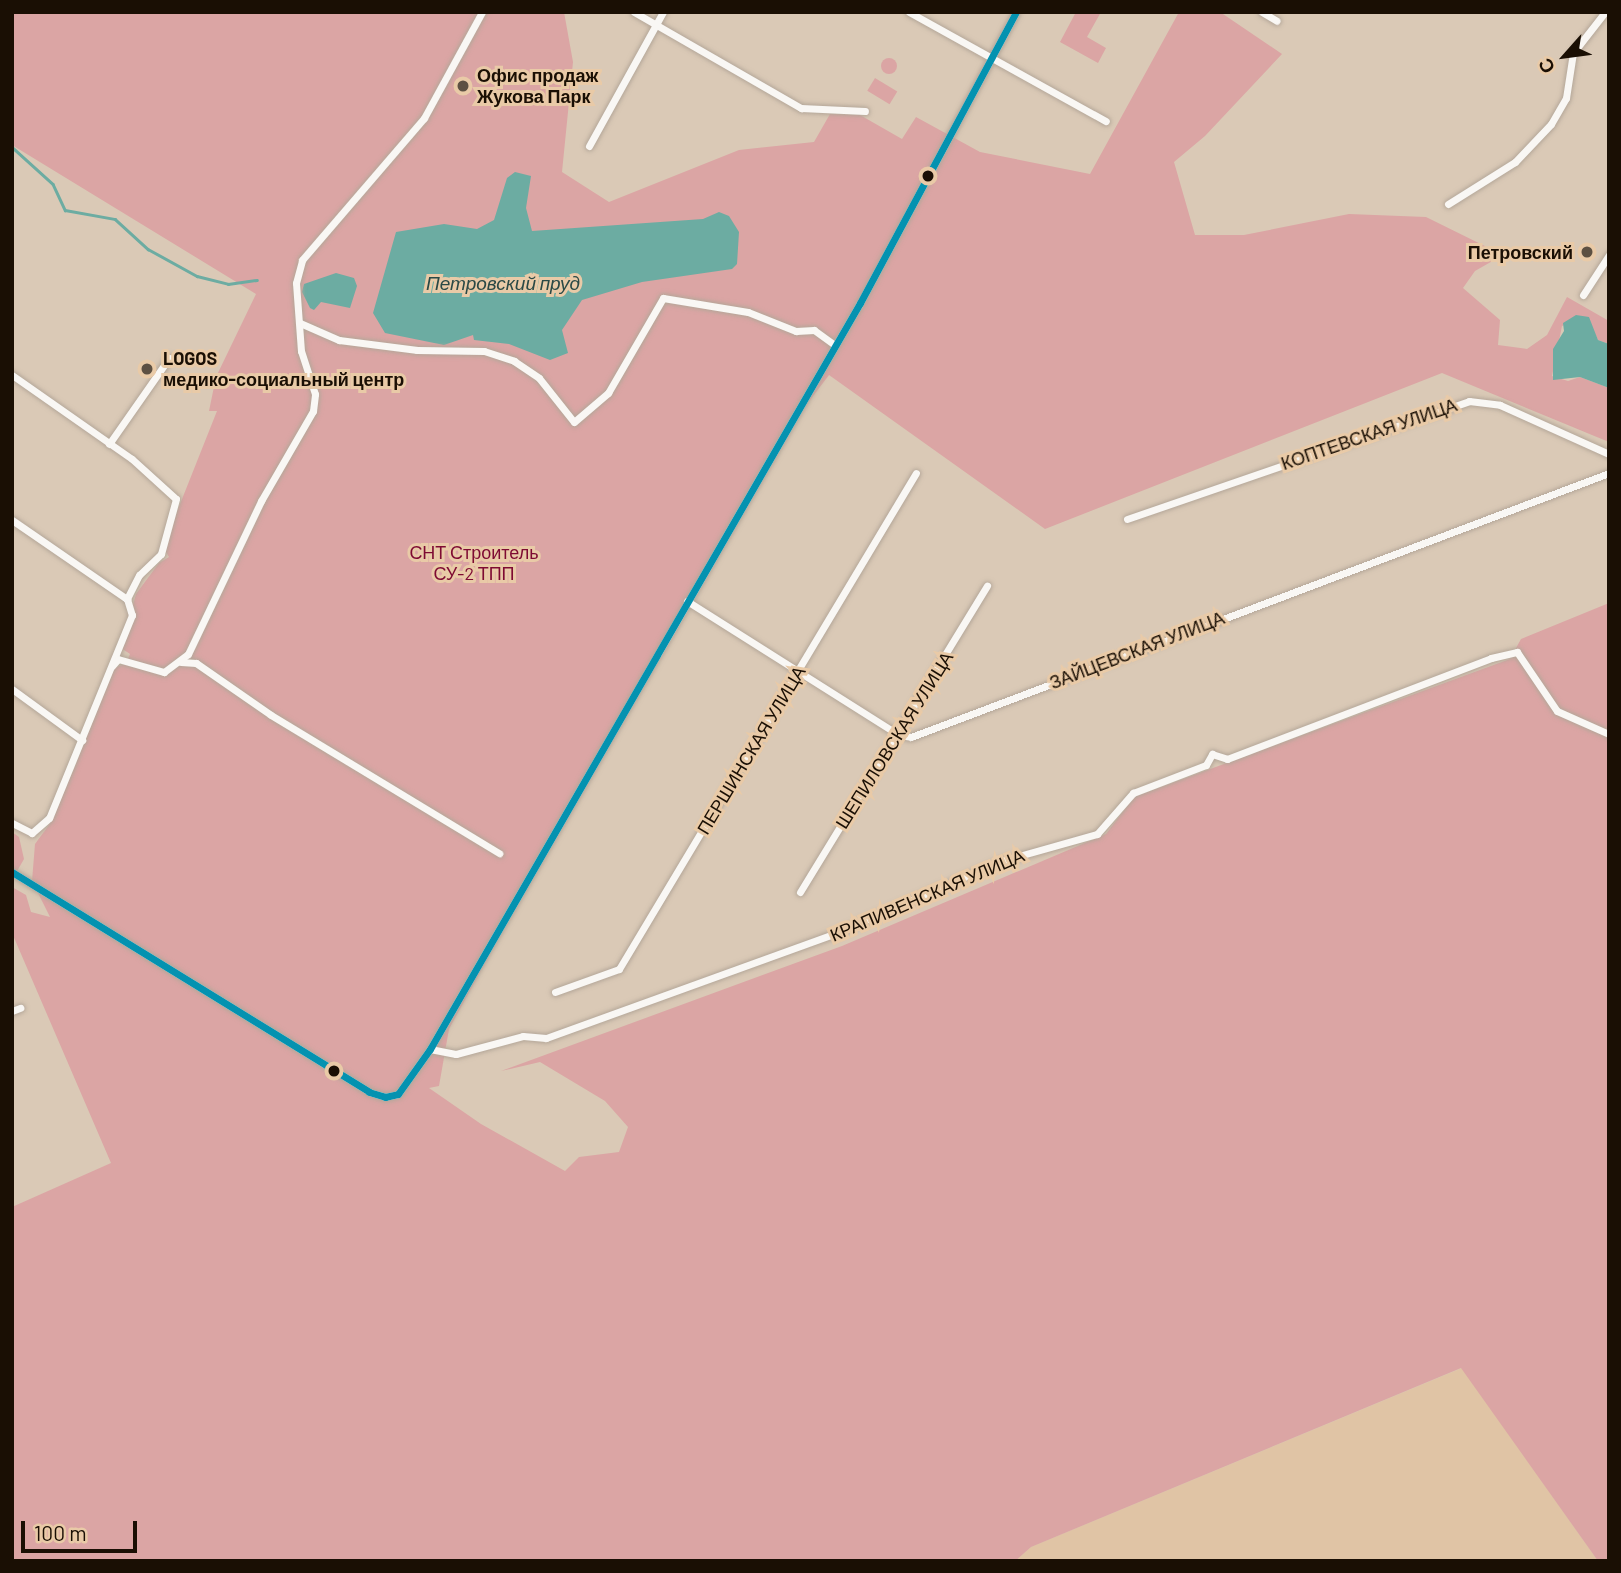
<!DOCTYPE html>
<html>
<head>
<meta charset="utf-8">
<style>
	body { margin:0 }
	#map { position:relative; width:1621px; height:1573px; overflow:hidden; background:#dac9b6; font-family:Barlow,sans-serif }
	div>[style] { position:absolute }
	.built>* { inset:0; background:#e0c4a5 }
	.green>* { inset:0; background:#dba5a4; transform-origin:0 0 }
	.round { border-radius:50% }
	.water>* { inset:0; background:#6caca2 }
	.stream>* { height:2.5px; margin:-1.25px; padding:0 1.25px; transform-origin:1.25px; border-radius:1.25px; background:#6caca2 }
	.roads { filter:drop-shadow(0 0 2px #b4a799) drop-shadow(0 0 2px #b4a799) }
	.street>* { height:7px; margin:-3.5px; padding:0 3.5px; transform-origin:3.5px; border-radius:3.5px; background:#f9f7f4 }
	.bus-1>* { height:7px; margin:-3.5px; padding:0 3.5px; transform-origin:3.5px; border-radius:3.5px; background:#0492b0 }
	.dots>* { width:19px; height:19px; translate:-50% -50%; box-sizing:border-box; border:4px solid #e9caa7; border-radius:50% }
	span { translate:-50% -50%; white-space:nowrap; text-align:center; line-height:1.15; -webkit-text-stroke:6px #e9caa7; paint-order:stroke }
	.poi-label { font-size:18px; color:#1a0f04; font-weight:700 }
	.left { translate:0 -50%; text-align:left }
	.right { translate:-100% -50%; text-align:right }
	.street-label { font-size:18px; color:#1a0f04 }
	.park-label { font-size:18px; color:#7e0a32 }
	.water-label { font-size:19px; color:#2a4946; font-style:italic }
	.frame { position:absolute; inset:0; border:14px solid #1a0f04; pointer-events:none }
	.north { position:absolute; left:1530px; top:21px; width:70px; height:70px; -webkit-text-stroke:5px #e9caa7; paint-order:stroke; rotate:242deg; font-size:19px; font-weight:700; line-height:28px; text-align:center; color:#1a0f04 }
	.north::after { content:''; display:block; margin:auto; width:24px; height:32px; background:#1a0f04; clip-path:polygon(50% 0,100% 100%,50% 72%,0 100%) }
	.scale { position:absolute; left:21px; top:1521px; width:116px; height:32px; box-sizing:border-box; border:4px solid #1a0f04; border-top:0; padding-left:9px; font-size:21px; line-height:24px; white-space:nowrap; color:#1a0f04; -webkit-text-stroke:5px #e9caa7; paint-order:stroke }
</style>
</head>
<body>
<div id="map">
	<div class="built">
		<i style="clip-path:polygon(1462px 1368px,1598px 1561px,1016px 1560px,1031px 1547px)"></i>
	</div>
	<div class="green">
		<i style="clip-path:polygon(12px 12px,564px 12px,573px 62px,562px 172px,609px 202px,739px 150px,814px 142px,830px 114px,860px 115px,902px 139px,916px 117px,980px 152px,1090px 174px,1179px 12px,1220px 12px,1282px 54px,1205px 136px,1174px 162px,1195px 235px,1244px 235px,1349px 214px,1426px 217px,1503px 255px,1475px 271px,1463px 288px,1500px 320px,1498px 345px,1527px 349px,1547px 335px,1567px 297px,1609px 321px,1609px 344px,1598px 340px,1587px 317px,1562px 326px,1552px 376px,1568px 381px,1580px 377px,1609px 388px,1609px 442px,1442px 373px,1045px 529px,829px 375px,788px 429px,555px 835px,449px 1029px,439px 1086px,429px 1088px,481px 1124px,565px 1171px,579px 1157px,619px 1152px,628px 1127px,605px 1101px,540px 1062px,501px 1071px,842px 946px,1106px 834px,1134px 797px,1510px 659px,1521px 639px,1609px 603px,1609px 1561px,1598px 1561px,1461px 1368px,1031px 1547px,1015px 1561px,12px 1561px,12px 1207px,111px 1163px,12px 933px,12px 887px,26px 895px,31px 912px,50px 917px,32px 881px,35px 844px,49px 825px,76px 764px,113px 668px,126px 664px,130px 654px,121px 648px,136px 594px,159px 563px,169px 557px,163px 547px,217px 411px,209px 411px,216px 377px,256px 294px,12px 145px)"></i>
		<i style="clip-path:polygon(1076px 12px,1101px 12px,1087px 37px,1106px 48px,1098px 63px,1060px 42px)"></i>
		<i class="round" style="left:881px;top:58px;width:16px;height:16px"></i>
		<i style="left:875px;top:78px;width:26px;height:15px;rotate:31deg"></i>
		<i style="clip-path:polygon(12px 832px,19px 837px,24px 859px,12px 880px)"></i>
	</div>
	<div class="water">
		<i style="clip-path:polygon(515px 172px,531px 176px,526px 208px,532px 231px,703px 219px,719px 212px,729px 216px,739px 232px,737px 264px,732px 269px,642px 282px,582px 300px,562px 330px,568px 353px,550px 360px,509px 344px,474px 340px,473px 335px,444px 345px,385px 333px,373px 313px,396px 232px,444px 224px,477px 229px,494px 220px,507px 178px)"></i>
		<i style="clip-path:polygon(336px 273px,354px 278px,357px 286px,350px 308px,321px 302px,314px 310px,310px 308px,302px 292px,304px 284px)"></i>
		<i style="clip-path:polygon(1576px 315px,1589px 317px,1598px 340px,1609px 344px,1609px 388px,1580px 377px,1553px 380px,1553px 349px,1564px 331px,1563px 323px)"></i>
	</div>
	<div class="stream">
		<i style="left:12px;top:147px;width:55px;rotate:42.1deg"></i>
		<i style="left:53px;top:184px;width:29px;rotate:65deg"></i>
		<i style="left:65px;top:210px;width:51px;rotate:10.2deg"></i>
		<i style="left:115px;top:219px;width:45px;rotate:42.3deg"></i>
		<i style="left:148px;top:249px;width:56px;rotate:28.9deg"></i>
		<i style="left:197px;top:276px;width:32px;rotate:14deg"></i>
		<i style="left:228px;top:284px;width:29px;rotate:-8deg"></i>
	</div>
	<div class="roads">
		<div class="street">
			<i style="left:634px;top:12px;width:193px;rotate:29.9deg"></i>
			<i style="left:801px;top:108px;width:64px;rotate:2.7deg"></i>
			<i style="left:909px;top:12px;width:225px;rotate:29deg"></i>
			<i style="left:1262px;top:12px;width:17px;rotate:31deg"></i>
			<i style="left:589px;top:146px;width:153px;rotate:-61.1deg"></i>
			<i style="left:1448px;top:204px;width:79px;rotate:-32.1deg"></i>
			<i style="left:1515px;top:162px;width:52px;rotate:-46.5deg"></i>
			<i style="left:1551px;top:124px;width:30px;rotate:-60deg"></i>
			<i style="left:1566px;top:98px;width:46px;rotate:-81.2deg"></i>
			<i style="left:1573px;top:53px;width:52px;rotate:-52deg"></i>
			<i style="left:1583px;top:295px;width:48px;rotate:-57deg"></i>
			<i style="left:300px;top:323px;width:43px;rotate:23.6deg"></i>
			<i style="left:339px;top:340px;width:79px;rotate:7.3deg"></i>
			<i style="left:417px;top:350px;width:67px;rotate:0.9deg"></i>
			<i style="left:484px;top:351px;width:32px;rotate:18deg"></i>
			<i style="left:514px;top:361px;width:30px;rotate:34deg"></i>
			<i style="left:539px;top:378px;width:56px;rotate:51.5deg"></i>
			<i style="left:574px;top:422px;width:45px;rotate:-40.5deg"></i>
			<i style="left:608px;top:393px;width:110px;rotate:-59.9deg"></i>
			<i style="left:663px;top:298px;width:86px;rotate:9.4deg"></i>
			<i style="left:748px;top:312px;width:52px;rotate:21.6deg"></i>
			<i style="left:796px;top:331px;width:18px;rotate:-3deg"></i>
			<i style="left:814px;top:330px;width:26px;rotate:36deg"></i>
			<i style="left:12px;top:375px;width:146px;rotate:35deg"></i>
			<i style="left:132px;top:459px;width:59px;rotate:42.3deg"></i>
			<i style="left:176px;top:499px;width:57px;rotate:105.3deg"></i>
			<i style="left:161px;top:554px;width:30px;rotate:136deg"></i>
			<i style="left:139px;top:575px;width:27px;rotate:117deg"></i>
			<i style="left:127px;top:599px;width:17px;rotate:73deg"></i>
			<i style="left:132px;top:615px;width:219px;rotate:112.2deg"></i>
			<i style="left:49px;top:818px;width:23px;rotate:139deg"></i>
			<i style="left:32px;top:833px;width:22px;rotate:-153deg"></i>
			<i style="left:109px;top:444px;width:105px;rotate:-55.1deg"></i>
			<i style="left:1127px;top:519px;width:362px;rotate:-19deg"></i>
			<i style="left:1469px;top:401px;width:31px;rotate:7deg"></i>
			<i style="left:1500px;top:405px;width:120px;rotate:24.2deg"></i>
			<i style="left:12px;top:520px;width:140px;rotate:34.5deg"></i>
			<i style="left:687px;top:601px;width:251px;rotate:32.3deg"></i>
			<i style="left:899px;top:735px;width:12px;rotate:9deg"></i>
			<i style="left:911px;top:737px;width:746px;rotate:-20.72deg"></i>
			<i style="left:181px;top:662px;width:15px;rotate:4deg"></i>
			<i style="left:196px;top:663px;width:91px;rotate:34.7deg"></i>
			<i style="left:271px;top:715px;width:267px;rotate:31.2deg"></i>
			<i style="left:112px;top:666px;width:9px;rotate:-49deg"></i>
			<i style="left:118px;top:659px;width:48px;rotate:15.8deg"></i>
			<i style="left:164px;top:672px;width:30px;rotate:-37deg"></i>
			<i style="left:188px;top:654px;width:170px;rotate:-64.5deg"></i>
			<i style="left:261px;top:501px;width:104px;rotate:-60deg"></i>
			<i style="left:313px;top:411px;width:17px;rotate:-83deg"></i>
			<i style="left:315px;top:394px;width:45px;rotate:-108deg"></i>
			<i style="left:301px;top:351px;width:68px;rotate:-94.2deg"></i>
			<i style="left:296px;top:283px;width:24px;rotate:-75deg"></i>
			<i style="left:302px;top:260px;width:187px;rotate:-49.3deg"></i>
			<i style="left:424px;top:118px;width:121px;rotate:-61.3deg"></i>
			<i style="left:12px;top:689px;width:87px;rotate:36.1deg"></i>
			<i style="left:12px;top:872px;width:419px;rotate:31.6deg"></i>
			<i style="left:369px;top:1092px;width:17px;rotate:17deg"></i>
			<i style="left:385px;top:1097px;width:13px;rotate:-13deg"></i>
			<i style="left:398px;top:1094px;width:55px;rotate:-54.6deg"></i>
			<i style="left:430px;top:1049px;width:861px;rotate:-60.04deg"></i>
			<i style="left:860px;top:303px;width:330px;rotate:-61.8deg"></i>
			<i style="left:800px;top:892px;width:359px;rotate:-58.6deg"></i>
			<i style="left:555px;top:992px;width:68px;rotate:-19.8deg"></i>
			<i style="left:619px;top:969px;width:578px;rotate:-59.09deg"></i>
			<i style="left:12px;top:1011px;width:9px;rotate:-21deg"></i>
			<i style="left:430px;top:1049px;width:26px;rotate:11deg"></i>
			<i style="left:456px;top:1054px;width:69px;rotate:-15deg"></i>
			<i style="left:523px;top:1036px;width:23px;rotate:5deg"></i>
			<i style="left:546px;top:1038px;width:303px;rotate:-19.9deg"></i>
			<i style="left:831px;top:935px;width:185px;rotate:-23.5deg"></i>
			<i style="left:1001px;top:861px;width:100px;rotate:-15.7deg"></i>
			<i style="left:1097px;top:834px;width:55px;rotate:-48.7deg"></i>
			<i style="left:1133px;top:793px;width:78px;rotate:-21deg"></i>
			<i style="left:1206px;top:765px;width:13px;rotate:-61deg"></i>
			<i style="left:1212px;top:754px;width:16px;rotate:18deg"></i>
			<i style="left:1227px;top:759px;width:283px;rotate:-20.9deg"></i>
			<i style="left:1491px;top:658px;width:27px;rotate:-13deg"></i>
			<i style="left:1517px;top:652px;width:71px;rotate:55.9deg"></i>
			<i style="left:1557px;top:711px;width:57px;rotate:23.9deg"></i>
		</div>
	</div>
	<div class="bus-1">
		<i style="left:12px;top:872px;width:419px;rotate:31.6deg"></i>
		<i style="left:369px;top:1092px;width:17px;rotate:17deg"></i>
		<i style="left:385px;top:1097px;width:13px;rotate:-13deg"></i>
		<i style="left:398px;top:1094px;width:55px;rotate:-54.6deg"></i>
		<i style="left:430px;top:1049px;width:861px;rotate:-60.04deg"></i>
		<i style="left:860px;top:303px;width:330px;rotate:-61.8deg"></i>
	</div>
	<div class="dots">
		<i style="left:463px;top:86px;background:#5d5042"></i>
		<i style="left:928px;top:176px;background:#1a0f04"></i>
		<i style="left:1587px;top:252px;background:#5d5042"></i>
		<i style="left:147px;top:369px;background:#5d5042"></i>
		<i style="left:334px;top:1071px;background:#1a0f04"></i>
	</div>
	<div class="poi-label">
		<span class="left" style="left:477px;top:86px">Офис продаж<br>Жукова Парк</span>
		<span class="right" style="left:1573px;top:252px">Петровский</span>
		<span class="left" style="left:163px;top:369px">LOGOS<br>медико-социальный центр</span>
	</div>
	<div class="street-label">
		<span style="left:1369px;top:434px;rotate:-19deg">КОПТЕВСКАЯ УЛИЦА</span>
		<span style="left:1137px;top:650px;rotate:-21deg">ЗАЙЦЕВСКАЯ УЛИЦА</span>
		<span style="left:894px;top:740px;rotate:-58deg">ШЕПИЛОВСКАЯ УЛИЦА</span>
		<span style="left:751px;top:750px;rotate:-59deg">ПЕРШИНСКАЯ УЛИЦА</span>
		<span style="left:927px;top:895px;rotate:-23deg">КРАПИВЕНСКАЯ УЛИЦА</span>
	</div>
	<div class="park-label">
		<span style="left:474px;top:563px">СНТ Строитель<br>СУ-2 ТПП</span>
	</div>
	<div class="water-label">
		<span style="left:503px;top:283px">Петровский пруд</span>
	</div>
	<div class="frame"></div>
	<div class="north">С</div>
	<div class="scale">100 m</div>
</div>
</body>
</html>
